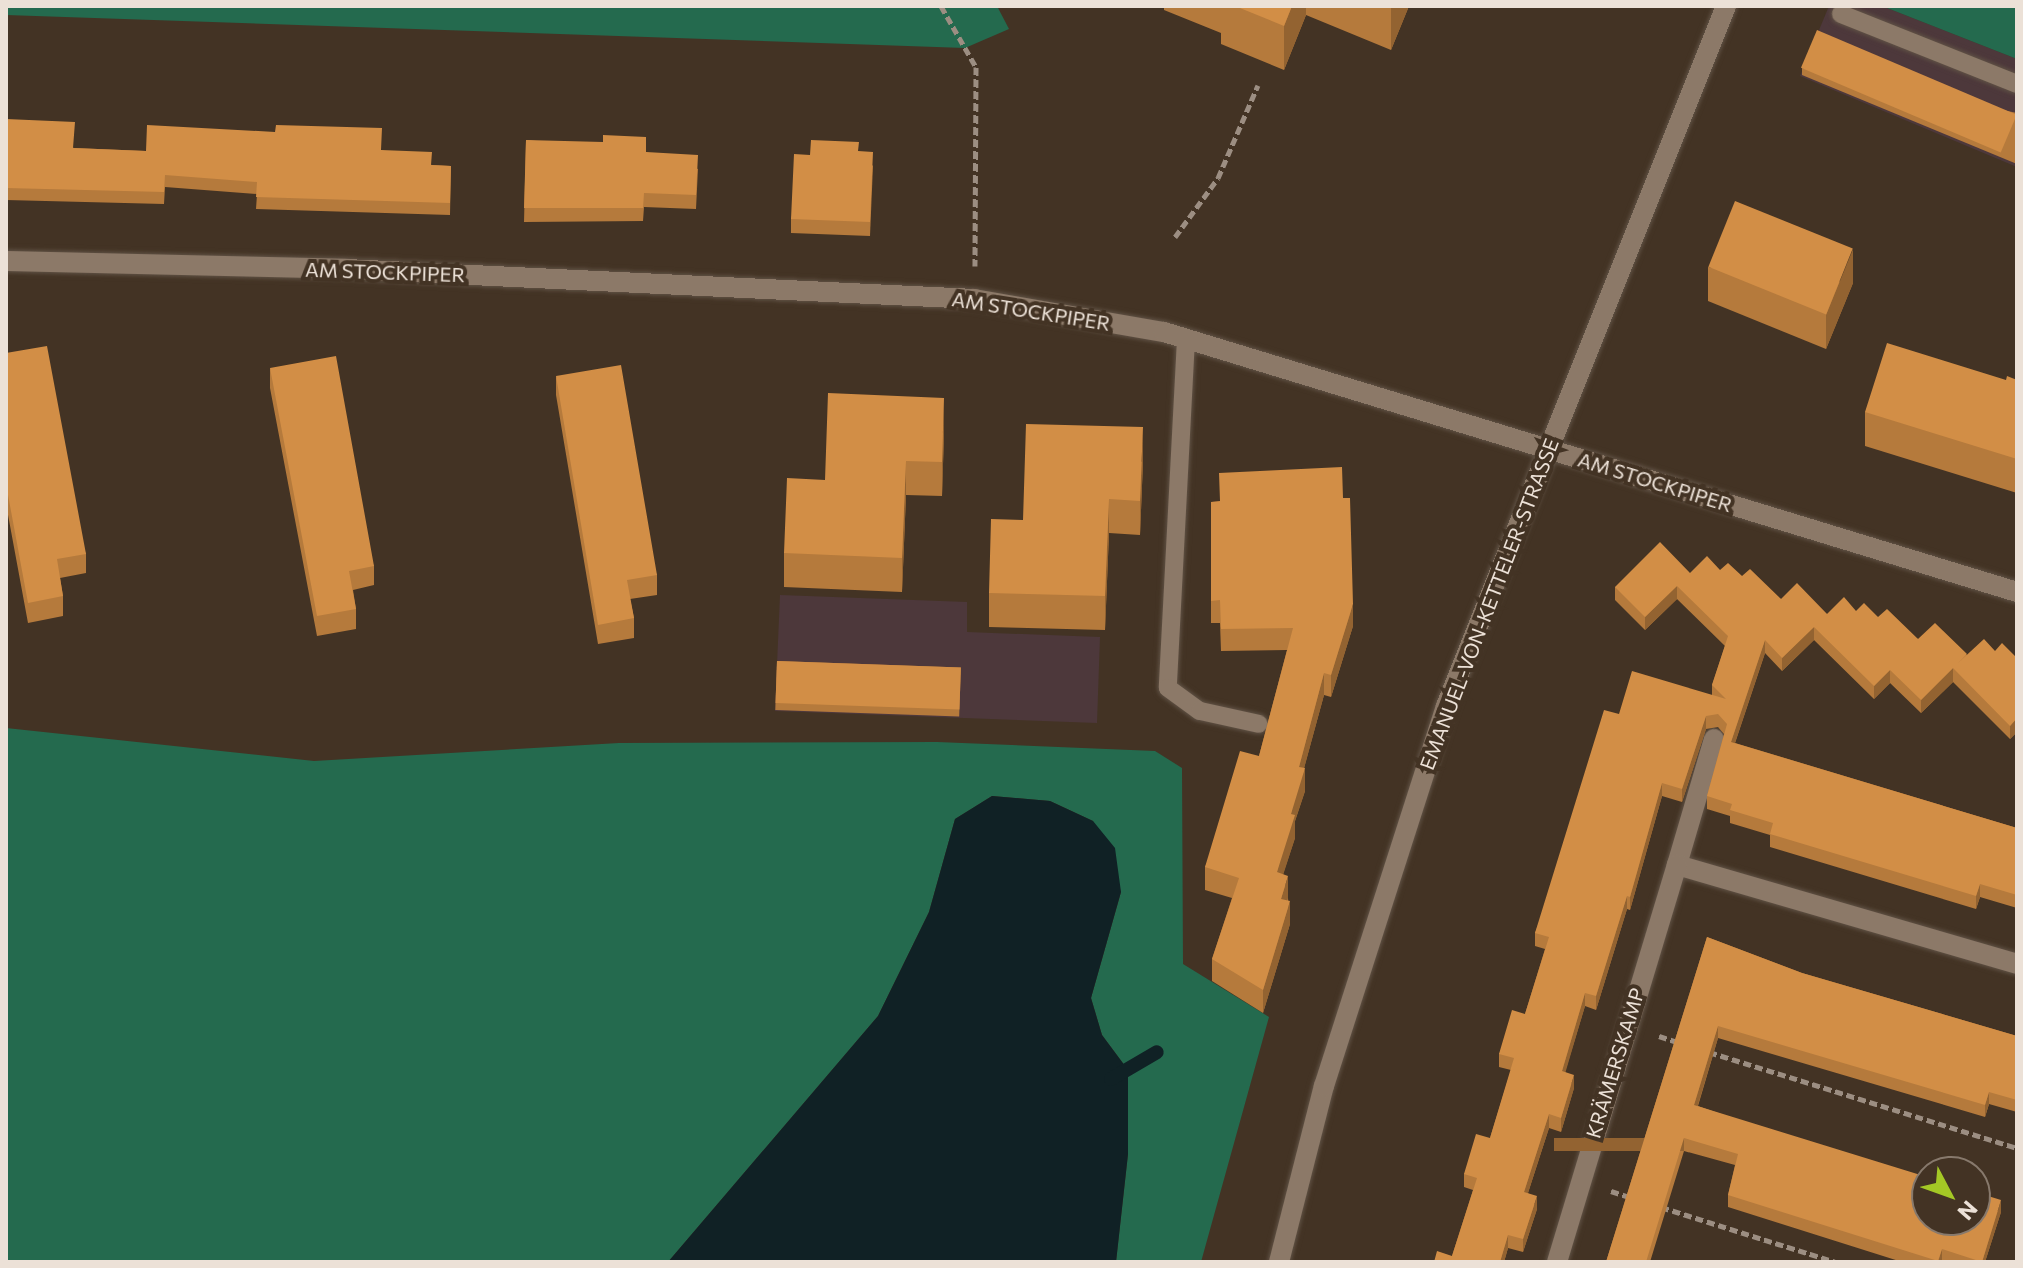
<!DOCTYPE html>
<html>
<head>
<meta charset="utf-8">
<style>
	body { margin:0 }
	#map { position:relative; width:2023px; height:1268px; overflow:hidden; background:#433324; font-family:Commissioner,sans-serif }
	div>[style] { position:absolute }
	.industrial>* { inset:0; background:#4d383b }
	.green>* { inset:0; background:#246a4e }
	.water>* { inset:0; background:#102125 }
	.stream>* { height:14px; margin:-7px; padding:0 7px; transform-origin:7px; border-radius:7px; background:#102125 }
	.path>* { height:5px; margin-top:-2.5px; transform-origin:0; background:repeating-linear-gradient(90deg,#9c8e82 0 8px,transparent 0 12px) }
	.roads { filter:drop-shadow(0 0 2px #605245) drop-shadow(0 0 2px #605245) }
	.service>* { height:18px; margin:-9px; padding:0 9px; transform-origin:9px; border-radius:9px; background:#8c7968 }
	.minor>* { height:20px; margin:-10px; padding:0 10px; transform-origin:10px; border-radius:10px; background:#8c7968 }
	.secondary>* { height:20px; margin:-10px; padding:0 10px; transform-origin:10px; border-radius:10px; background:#8c7968 }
	.wall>* { inset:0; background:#b57a3c; transform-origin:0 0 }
	.shaded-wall>* { inset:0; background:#936331; transform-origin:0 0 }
	.building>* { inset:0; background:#d28e46; transform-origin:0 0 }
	span { translate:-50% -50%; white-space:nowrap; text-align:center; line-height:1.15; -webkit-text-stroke:8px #433324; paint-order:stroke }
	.street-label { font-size:20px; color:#ece1d7 }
	.frame { position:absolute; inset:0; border:8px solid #ece1d7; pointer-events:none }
	.north { position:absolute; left:1911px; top:1156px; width:80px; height:80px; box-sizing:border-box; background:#433324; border:2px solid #87796c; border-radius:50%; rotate:131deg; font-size:22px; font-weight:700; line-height:32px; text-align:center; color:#ece1d7 }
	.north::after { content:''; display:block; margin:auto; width:28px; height:36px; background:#a4c825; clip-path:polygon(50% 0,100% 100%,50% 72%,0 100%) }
</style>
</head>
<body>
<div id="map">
	<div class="industrial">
		<i style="clip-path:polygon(1829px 6px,1882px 6px,2017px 59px,2017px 167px,1800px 76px)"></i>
		<i style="clip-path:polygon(780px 595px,967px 602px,967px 632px,1100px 637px,1097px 723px,775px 711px)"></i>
	</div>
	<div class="green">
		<i style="clip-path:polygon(6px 6px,997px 6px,1009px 29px,965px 48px,6px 15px)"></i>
		<i style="clip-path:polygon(1882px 6px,2017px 6px,2017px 59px)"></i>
		<i style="clip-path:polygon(6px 728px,314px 761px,619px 743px,937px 742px,1155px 751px,1182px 768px,1183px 964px,1269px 1017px,1201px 1262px,1116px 1262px,1128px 1154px,1128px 1070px,1102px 1035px,1091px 998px,1121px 892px,1093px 821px,1050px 801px,992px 796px,955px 819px,929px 912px,878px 1016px,668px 1262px,6px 1262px)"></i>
	</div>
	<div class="water">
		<i style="clip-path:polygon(992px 796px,1050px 801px,1093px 821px,1115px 848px,1121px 892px,1091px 998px,1102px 1035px,1128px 1070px,1128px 1154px,1116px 1262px,668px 1262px,878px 1016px,929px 912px,955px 819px)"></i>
	</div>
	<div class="stream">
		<i style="left:1111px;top:1079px;width:53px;rotate:-30.4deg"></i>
	</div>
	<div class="path">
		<i style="left:941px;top:6px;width:70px;rotate:60.2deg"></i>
		<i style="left:976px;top:67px;width:199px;rotate:90.3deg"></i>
		<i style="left:1175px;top:237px;width:73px;rotate:-53.9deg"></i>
		<i style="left:1218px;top:178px;width:101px;rotate:-66.7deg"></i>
		<i style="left:1659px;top:1036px;width:22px;rotate:18deg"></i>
		<i style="left:1709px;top:1052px;width:323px;rotate:17.3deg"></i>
		<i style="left:1611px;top:1191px;width:22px;rotate:18deg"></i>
		<i style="left:1661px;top:1207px;width:182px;rotate:17.5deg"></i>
	</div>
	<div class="roads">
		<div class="service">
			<i style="left:1841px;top:14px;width:189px;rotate:21.7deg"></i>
			<i style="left:1186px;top:339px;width:349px;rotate:93deg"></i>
			<i style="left:1168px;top:688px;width:39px;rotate:36deg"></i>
			<i style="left:1200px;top:711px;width:60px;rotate:12.4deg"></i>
		</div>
		<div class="minor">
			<i style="left:6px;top:261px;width:340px;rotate:1.3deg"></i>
			<i style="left:346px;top:269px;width:629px;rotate:2.73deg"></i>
			<i style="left:974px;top:299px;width:193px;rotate:9.9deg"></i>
			<i style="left:1164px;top:332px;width:892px;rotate:16.95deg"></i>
			<i style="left:1714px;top:739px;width:131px;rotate:106.4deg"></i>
			<i style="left:1677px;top:865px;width:354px;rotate:16.2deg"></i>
			<i style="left:1557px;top:1262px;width:415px;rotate:-73.2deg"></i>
		</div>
		<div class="secondary">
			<i style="left:1279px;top:1262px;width:182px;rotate:-75.7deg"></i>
			<i style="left:1324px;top:1086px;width:399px;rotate:-72.2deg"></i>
			<i style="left:1446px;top:706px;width:754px;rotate:-68.2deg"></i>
		</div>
	</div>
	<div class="wall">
		<i style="clip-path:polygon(1164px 6px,1409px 6px,1391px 50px,1306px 15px,1284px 70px,1221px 44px,1221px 33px,1164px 10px)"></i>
		<i style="clip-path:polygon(1802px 68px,2017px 113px,2017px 164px,1802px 75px)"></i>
		<i style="clip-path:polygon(6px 119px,74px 148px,146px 151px,381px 150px,432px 165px,451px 166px,450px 215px,256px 209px,257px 194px,165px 187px,164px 204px,6px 200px)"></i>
		<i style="clip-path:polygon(526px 140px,646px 152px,698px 169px,696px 209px,644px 207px,643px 221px,524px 222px)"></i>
		<i style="clip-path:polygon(858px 151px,873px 166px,870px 236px,791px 233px,791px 219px,810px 155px)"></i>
		<i style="clip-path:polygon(1708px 267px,1853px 283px,1826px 349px,1708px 301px)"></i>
		<i style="clip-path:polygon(6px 353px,86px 554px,86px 573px,60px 578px,63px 596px,63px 616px,28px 623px,6px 504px)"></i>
		<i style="clip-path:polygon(270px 368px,374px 566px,374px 585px,353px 590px,356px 609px,356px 629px,317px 636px,270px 388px)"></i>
		<i style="clip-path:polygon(556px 376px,657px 575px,657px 595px,630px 599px,634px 618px,634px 638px,598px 644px,556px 395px)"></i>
		<i style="clip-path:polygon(2006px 380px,2017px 380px,2017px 493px,1865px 446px,1865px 412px)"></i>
		<i style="clip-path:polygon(944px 432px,942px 496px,906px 495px,902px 592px,784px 587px,784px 553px,825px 480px)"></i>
		<i style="clip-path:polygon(1143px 461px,1140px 535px,1109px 533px,1105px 630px,989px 627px,989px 593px,1023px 520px)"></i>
		<i style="clip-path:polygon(1343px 498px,1353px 626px,1331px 697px,1324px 695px,1304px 768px,1305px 791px,1295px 821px,1295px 838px,1283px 874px,1288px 898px,1290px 924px,1263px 1013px,1212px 981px,1212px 959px,1232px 898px,1205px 890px,1205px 867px,1259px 756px,1287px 650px,1221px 651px,1220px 623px,1211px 623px,1211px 502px)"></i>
		<i style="clip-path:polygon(1720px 570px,1742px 576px,1781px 599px,1827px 614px,1856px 611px,1878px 617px,1918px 639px,1967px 655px,1995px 651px,2016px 657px,2017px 656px,2017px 732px,2010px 739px,1953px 682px,1921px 713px,1890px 683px,1874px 699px,1814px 640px,1782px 671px,1765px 653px,1735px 743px,2017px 828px,2017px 908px,1980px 897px,1976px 909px,1770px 847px,1770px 835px,1730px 823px,1730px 816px,1707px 809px,1707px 796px,1724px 734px,1718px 727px,1706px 729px,1682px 802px,1662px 796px,1630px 910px,1627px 909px,1596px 1010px,1585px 1006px,1565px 1072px,1574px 1088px,1561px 1132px,1549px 1128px,1528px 1193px,1537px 1209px,1523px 1252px,1508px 1248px,1504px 1262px,1434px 1262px,1452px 1256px,1473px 1190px,1464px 1187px,1464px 1174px,1490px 1138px,1511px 1070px,1499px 1067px,1499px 1054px,1525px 1014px,1545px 949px,1535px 946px,1535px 933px,1619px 714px,1712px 695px,1712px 685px,1725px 646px,1677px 599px,1645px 630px,1615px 600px,1615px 587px,1690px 573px)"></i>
		<i style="left:777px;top:661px;width:184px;height:49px;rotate:2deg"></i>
		<i style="clip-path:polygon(1707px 937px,1802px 973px,2017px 1036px,2017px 1112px,1989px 1104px,1985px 1117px,1718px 1038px,1698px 1106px,2001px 1212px,1985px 1262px,1902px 1262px,1728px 1207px,1728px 1195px,1735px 1165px,1684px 1151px,1650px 1262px,1606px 1262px)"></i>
	</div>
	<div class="shaded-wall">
		<i style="clip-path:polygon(1292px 6px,1306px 6px,1306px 15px,1284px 70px,1284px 26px)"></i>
		<i style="clip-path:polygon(1391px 6px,1409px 6px,1391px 50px)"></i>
		<i style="clip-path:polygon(1853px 249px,1853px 283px,1826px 349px,1826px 315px)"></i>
		<i style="clip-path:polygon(944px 398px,944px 432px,942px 496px,942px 462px)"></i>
		<i style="clip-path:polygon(1143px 427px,1143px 461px,1140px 535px,1140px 501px)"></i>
		<i style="clip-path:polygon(906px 461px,906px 495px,902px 592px,902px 558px)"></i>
		<i style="clip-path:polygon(1109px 499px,1109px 533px,1105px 630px,1105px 596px)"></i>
		<i style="clip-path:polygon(1677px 586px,1677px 599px,1645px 630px,1645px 617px)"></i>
		<i style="clip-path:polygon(1353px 604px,1353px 626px,1331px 697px,1331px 675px)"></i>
		<i style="clip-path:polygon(1814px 627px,1814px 640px,1782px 671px,1782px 658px)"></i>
		<i style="clip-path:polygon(1765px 640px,1765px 653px,1731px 755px,1731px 742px)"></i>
		<i style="clip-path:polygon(1953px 668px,1953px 682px,1921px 713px,1921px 700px)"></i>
		<i style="clip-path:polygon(1890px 670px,1890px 683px,1874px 699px,1874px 686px)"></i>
		<i style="clip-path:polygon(1324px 673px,1324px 695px,1302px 776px,1305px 768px,1305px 791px,1295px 821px,1295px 838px,1277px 894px,1277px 872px,1291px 814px,1299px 767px)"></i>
		<i style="clip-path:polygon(1706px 716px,1706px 729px,1682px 802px,1682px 789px)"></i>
		<i style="clip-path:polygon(2017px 718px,2017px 732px,2010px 739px,2010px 726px)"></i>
		<i style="clip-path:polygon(1662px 783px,1662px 796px,1630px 910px,1630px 897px)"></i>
		<i style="clip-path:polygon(1288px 876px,1288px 898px,1281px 921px,1281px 899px)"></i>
		<i style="clip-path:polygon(1980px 884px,1980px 897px,1976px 909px,1976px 896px)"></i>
		<i style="clip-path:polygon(1627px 896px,1627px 909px,1596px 1010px,1596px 996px)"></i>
		<i style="clip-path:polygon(1290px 901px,1290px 924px,1263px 1013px,1263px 990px)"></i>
		<i style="clip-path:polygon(1585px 993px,1585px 1006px,1562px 1084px,1562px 1071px)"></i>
		<i style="clip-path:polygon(1718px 1026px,1718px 1038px,1694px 1118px,1694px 1105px)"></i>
		<i style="clip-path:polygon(1574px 1075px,1574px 1088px,1561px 1132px,1561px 1118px)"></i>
		<i style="clip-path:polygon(1989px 1092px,1989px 1104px,1985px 1117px,1985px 1105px)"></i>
		<i style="clip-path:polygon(1549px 1114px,1549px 1128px,1524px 1205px,1524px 1192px)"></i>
		<i style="left:1684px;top:1138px;width:13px;height:130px;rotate:90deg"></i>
		<i style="clip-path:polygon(1537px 1196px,1537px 1209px,1523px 1252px,1523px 1239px)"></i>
		<i style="clip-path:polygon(2001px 1200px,2001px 1212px,1985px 1262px,1982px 1262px)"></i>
		<i style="clip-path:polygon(1508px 1235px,1508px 1248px,1504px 1262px,1500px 1262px)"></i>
		<i style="clip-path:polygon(1942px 1249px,1942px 1262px,1938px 1262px)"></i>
	</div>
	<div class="building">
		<i style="clip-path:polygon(1235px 6px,1292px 6px,1284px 26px)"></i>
		<i style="left:1817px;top:30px;width:217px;height:41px;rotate:23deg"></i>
		<i style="clip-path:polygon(6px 119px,75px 122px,73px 148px,146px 151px,147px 125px,275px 132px,276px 125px,382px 128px,381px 150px,432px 152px,431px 165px,451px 166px,450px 203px,256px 197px,257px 182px,165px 175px,164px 192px,6px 188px)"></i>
		<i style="clip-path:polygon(603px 135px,646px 137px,646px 152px,698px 155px,696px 195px,644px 193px,643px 208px,524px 208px,526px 140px,603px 142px)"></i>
		<i style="clip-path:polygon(811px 140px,859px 142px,858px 151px,873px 152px,870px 222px,791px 219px,794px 154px,810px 155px)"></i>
		<i style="left:1735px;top:201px;width:127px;height:71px;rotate:22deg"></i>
		<i style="clip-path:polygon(1887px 343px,2006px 380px,2007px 376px,2017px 380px,2017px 459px,1865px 412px)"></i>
		<i style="clip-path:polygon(47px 346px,86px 554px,57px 559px,63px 596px,28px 603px,6px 484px,6px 353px)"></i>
		<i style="clip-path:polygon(336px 356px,374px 566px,349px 571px,356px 609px,317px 616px,270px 368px)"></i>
		<i style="clip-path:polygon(621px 365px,657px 575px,627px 580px,634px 618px,598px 625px,556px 376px)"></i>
		<i style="clip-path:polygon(828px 393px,944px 398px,942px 462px,906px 461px,902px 558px,784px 553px,787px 478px,825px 480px)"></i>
		<i style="clip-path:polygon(1026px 424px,1143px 427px,1140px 501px,1109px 499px,1105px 596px,989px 593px,991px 519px,1023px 520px)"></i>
		<i style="clip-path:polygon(1342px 467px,1343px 498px,1350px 498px,1353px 604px,1331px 675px,1324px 673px,1299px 767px,1305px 768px,1291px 814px,1295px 815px,1277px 872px,1288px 876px,1281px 899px,1290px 901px,1263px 990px,1212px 959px,1239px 878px,1205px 867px,1240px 751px,1259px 756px,1293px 628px,1221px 629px,1220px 600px,1211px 601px,1211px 502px,1220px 501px,1219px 473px)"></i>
		<i style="clip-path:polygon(1660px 542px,1690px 573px,1707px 556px,1720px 570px,1728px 563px,1742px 576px,1750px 569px,1781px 599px,1797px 583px,1827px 614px,1844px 597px,1856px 611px,1864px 603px,1878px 617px,1887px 609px,1918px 639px,1935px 623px,1967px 654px,1957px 664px,1984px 639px,1995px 651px,2002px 643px,2016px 657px,2017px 656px,2017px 718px,2010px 726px,1953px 668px,1921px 700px,1890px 670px,1874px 686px,1814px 627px,1782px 658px,1765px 640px,1731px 742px,2017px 828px,2017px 895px,1980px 884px,1976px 896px,1770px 834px,1773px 823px,1730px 810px,1732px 804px,1707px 796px,1727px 724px,1718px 714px,1706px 716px,1682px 789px,1662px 783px,1630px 897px,1627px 896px,1596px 996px,1585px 993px,1562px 1071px,1574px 1075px,1561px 1118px,1549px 1114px,1524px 1192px,1537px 1196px,1523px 1239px,1508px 1235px,1500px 1262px,1434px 1262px,1437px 1251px,1452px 1256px,1477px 1178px,1464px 1174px,1476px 1134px,1490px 1138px,1514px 1058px,1499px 1054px,1512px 1010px,1525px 1014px,1549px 937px,1535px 933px,1604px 710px,1619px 714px,1632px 671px,1726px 699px,1712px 685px,1728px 636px,1677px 586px,1645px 617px,1615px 587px)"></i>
		<i style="left:777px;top:661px;width:184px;height:42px;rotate:2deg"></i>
		<i style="clip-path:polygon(1707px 937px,1802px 973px,2017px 1036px,2017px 1100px,1989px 1092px,1985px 1105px,1718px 1026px,1694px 1105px,1927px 1177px,1927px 1220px,1975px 1220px,1975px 1192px,2001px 1200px,1982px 1262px,1942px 1249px,1938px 1261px,1728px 1195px,1738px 1154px,1684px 1138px,1646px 1262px,1606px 1262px)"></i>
	</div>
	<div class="street-label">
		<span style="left:385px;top:272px;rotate:2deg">AM STOCKPIPER</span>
		<span style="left:1031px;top:311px;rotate:9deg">AM STOCKPIPER</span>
		<span style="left:1655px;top:482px;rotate:17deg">AM STOCKPIPER</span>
		<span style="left:1489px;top:604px;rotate:-69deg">EMANUEL-VON-KETTELER-STRASSE</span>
		<span style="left:1615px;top:1063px;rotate:-73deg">KRÄMERSKAMP</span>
	</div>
	<div class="frame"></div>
	<div class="north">N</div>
</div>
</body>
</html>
